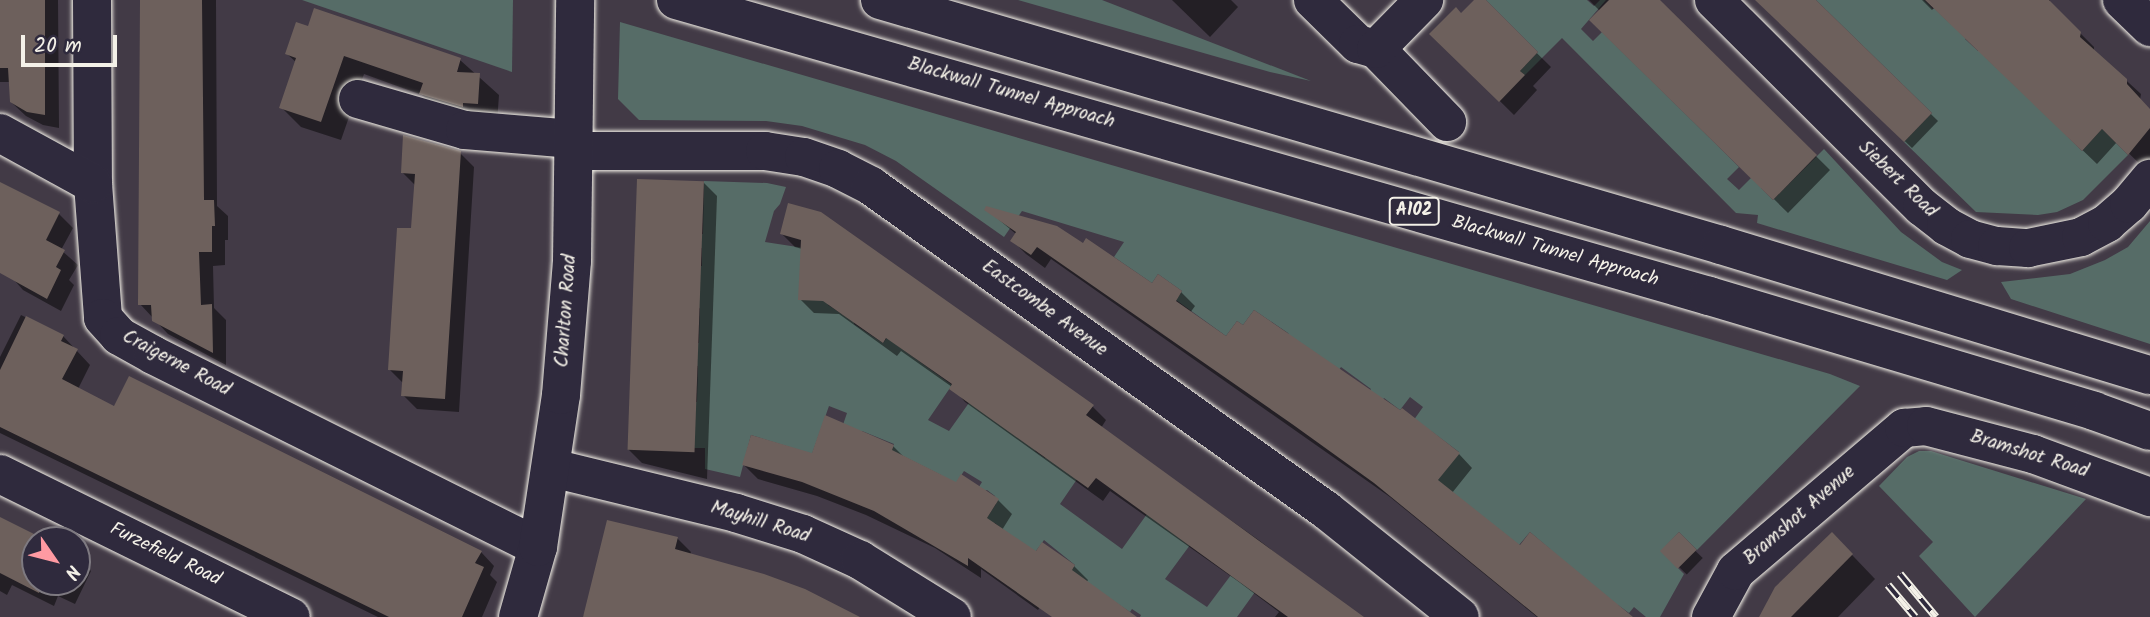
<!DOCTYPE html>
<html>
<head>
<meta charset="utf-8">
<style>
	body { margin:0 }
	#map { position:relative; width:2150px; height:617px; overflow:hidden; background:#423a46; font-family:Kalam,sans-serif }
	div>[style] { position:absolute }
	.green>* { inset:0; background:#566c67 }
	.shadow>* { inset:0; background:#0007; transform-origin:0 0 }
	.building>* { inset:0; background:#6d605c; transform-origin:0 0 }
	.roads { filter:drop-shadow(0 0 2px #f4f1e8) drop-shadow(0 0 2px #f4f1e8) }
	.minor>* { height:38px; margin:-19px; padding:0 19px; transform-origin:19px; border-radius:19px; background:#2f2a3d }
	.major>* { height:38px; margin:-19px; padding:0 19px; transform-origin:19px; border-radius:19px; background:#2f2a3d }
	.highway>* { height:38px; margin:-19px; padding:0 19px; transform-origin:19px; border-radius:19px; background:#2f2a3d }
	.rail>* { height:8px; margin-top:-4px; transform-origin:0; background:repeating-linear-gradient(90deg,#2f2a3d 0 16px,#f4f1e8 0 32px); box-sizing:border-box; border-block:2px solid #f4f1e8 }
	span { translate:-50% -50%; white-space:nowrap; text-align:center; line-height:1.15; -webkit-text-stroke:5px #2f2a3d; paint-order:stroke }
	.shield-label span { padding:2px 5px; background:#2f2a3d; border:2px solid; border-radius:5px; -webkit-text-stroke-width:0 }
	.shield-label { font-size:18px; color:#f4f1e8; font-weight:700 }
	.street-label { font-size:19px; color:#f4f1e8 }
	.north { position:absolute; left:21px; top:526px; width:70px; height:70px; box-sizing:border-box; background:#2f2a3d; border:2px solid #7e7a81; border-radius:50%; rotate:125deg; font-size:19px; font-weight:700; line-height:28px; text-align:center; color:#f4f1e8 }
	.north::after { content:''; display:block; margin:auto; width:24px; height:32px; background:#ff9aa2; clip-path:polygon(50% 0,100% 100%,50% 72%,0 100%) }
	.scale { position:absolute; left:21px; top:35px; width:96px; height:32px; box-sizing:border-box; border:4px solid #f4f1e8; border-top:0; padding-left:9px; font-size:21px; line-height:24px; white-space:nowrap; color:#f4f1e8; -webkit-text-stroke:5px #2f2a3d; paint-order:stroke }
</style>
</head>
<body>
<div id="map">
	<div class="green">
		<i style="clip-path:polygon(302px 0,513px 0,512px 72px)"></i>
		<i style="clip-path:polygon(1018px 0,1102px 0,1311px 81px,1270px 72px)"></i>
		<i style="clip-path:polygon(1486px 0,1587px 0,1594px 6px,1600px 0,1606px 0,1581px 29px,1593px 41px,1602px 32px,1727px 155px,1739px 167px,1727px 179px,1739px 190px,1769px 160px,1761px 188px,1773px 200px,1824px 149px,1901px 232px,1942px 262px,1962px 270px,1947px 280px,1757px 223px,1758px 215px,1736px 213px,1562px 38px,1525px 75px,1520px 71px,1538px 52px)"></i>
		<i style="clip-path:polygon(1816px 0,1924px 0,1933px 9px,1942px 0,1975px 28px,1965px 39px,1978px 51px,2008px 21px,2068px 137px,2082px 151px,2102px 129px,2128px 155px,2083px 200px,2057px 212px,2038px 215px,1976px 212px,1904px 142px,1932px 113px)"></i>
		<i style="clip-path:polygon(620px 22px,1830px 374px,1860px 386px,1697px 550px,1679px 532px,1661px 551px,1684px 574px,1660px 617px,1646px 617px,1634px 607px,1629px 613px,1618px 605px,1608px 617px,1540px 562px,1550px 549px,1530px 532px,1519px 545px,1437px 481px,1459px 452px,1431px 431px,1408px 459px,1394px 448px,1423px 407px,1410px 397px,1400px 410px,1384px 398px,1364px 426px,1352px 418px,1371px 389px,1341px 367px,1321px 395px,1288px 333px,1254px 310px,1243px 325px,1237px 321px,1226px 336px,1176px 300px,1182px 291px,1158px 274px,1152px 283px,1114px 257px,1124px 242px,1022px 211px,1004px 237px,896px 161px,865px 145px,802px 126px,766px 121px,639px 120px,618px 99px)"></i>
		<i style="clip-path:polygon(704px 181px,767px 183px,786px 187px,780px 204px,774px 211px,765px 242px,817px 250px,828px 305px,842px 314px,862px 286px,854px 324px,883px 343px,903px 316px,898px 346px,952px 385px,928px 420px,949px 431px,988px 376px,1038px 445px,1035px 451px,1045px 458px,1049px 453px,1084px 469px,1060px 504px,1122px 549px,1147px 514px,1190px 545px,1165px 579px,1207px 607px,1231px 575px,1255px 592px,1237px 617px,1140px 617px,1141px 615px,1132px 609px,1130px 612px,1070px 572px,1075px 565px,1044px 540px,1033px 555px,995px 523px,983px 524px,996px 504px,995px 496px,987px 490px,974px 495px,982px 482px,964px 471px,942px 505px,941px 475px,899px 454px,889px 477px,882px 474px,894px 444px,862px 431px,850px 460px,833px 454px,847px 413px,829px 406px,812px 454px,751px 435px,740px 477px,705px 469px,705px 448px,694px 448px,694px 428px,671px 402px,697px 402px,698px 366px,672px 365px,674px 343px,699px 343px,700px 308px,675px 307px,684px 266px,702px 266px,702px 248px,677px 247px,678px 234px,703px 234px)"></i>
		<i style="clip-path:polygon(2150px 221px,2150px 344px,2011px 299px,2001px 282px,2070px 274px,2105px 260px,2128px 247px)"></i>
		<i style="clip-path:polygon(1919px 451px,1931px 451px,2086px 499px,1975px 617px,1919px 556px,1933px 542px,1879px 486px,1907px 457px)"></i>
	</div>
	<div class="shadow">
		<i style="clip-path:polygon(0 0,58px 0,59px 128px,43px 125px,26px 116px,11px 102px,10px 82px,0 82px)"></i>
		<i style="clip-path:polygon(141px 0,216px 0,217px 206px,228px 216px,228px 240px,225px 240px,225px 265px,213px 266px,214px 308px,226px 320px,226px 365px,168px 334px,140px 304px)"></i>
		<i style="clip-path:polygon(1172px 0,1231px 0,1238px 7px,1210px 37px)"></i>
		<i style="clip-path:polygon(1476px 0,1483px 0,1551px 67px,1533px 86px,1537px 90px,1514px 115px,1432px 34px,1461px 15px)"></i>
		<i style="clip-path:polygon(1589px 0,1658px 0,1830px 170px,1788px 213px,1592px 20px,1600px 11px)"></i>
		<i style="clip-path:polygon(1758px 0,1814px 0,1938px 121px,1912px 148px)"></i>
		<i style="clip-path:polygon(1922px 0,2050px 0,2050px 15px,2060px 13px,2094px 47px,2094px 51px,2141px 94px,2140px 100px,2150px 110px,2150px 159px,2143px 167px,2117px 142px,2097px 164px,1934px 8px,1932px 10px)"></i>
		<i style="clip-path:polygon(287px 54px,460px 60px,499px 95px,497px 123px,441px 113px,422px 95px,364px 74px,341px 140px,301px 127px,281px 107px,297px 63px)"></i>
		<i style="clip-path:polygon(460px 153px,474px 167px,459px 412px,417px 409px,403px 395px,404px 384px,390px 370px,413px 230px,416px 186px,403px 173px)"></i>
		<i style="clip-path:polygon(703px 182px,717px 196px,707px 479px,642px 463px,628px 449px)"></i>
		<i style="clip-path:polygon(0 183px,59px 214px,73px 228px,61px 250px,78px 265px,69px 280px,74px 285px,61px 311px,23px 290px,0 264px)"></i>
		<i style="clip-path:polygon(789px 205px,1093px 407px,1106px 420px,1101px 428px,1260px 541px,1359px 617px,1275px 617px,1279px 612px,1239px 582px,1110px 491px,1103px 501px,965px 402px,952px 387px,901px 351px,897px 356px,839px 314px,814px 313px,800px 299px,802px 249px,795px 247px,781px 233px)"></i>
		<i style="clip-path:polygon(986px 209px,1152px 285px,1181px 292px,1195px 306px,1190px 313px,1227px 338px,1459px 454px,1472px 468px,1452px 493px,1520px 548px,1631px 617px,1537px 617px,1390px 497px,1051px 259px,1045px 268px,1026px 254px,1012px 240px,1016px 234px)"></i>
		<i style="clip-path:polygon(21px 315px,63px 336px,90px 365px,78px 389px,115px 408px,481px 552px,494px 566px,490px 575px,497px 582px,482px 617px,378px 617px,0 433px,0 357px)"></i>
		<i style="clip-path:polygon(893px 446px,906px 459px,957px 485px,962px 476px,998px 500px,1012px 514px,1002px 530px,1036px 554px,1043px 544px,1074px 566px,1088px 580px,1086px 583px,1133px 617px,1054px 617px,1040px 607px,1038px 610px,981px 569px,981px 578px,935px 548px,866px 515px,817px 496px,758px 479px,744px 465px)"></i>
		<i style="clip-path:polygon(0 520px,42px 540px,35px 540px,35px 582px,77px 582px,77px 557px,91px 571px,75px 604px,58px 596px,54px 606px,12px 585px,7px 595px,0 591px)"></i>
		<i style="clip-path:polygon(1832px 534px,1875px 579px,1838px 617px,1761px 617px)"></i>
		<i style="left:1679px;top:535px;width:33px;height:23px;rotate:44deg"></i>
		<i style="clip-path:polygon(677px 538px,691px 552px,690px 555px,857px 617px,583px 617px,587px 608px)"></i>
	</div>
	<div class="building">
		<i style="clip-path:polygon(0 0,45px 0,45px 115px,27px 112px,10px 102px,8px 68px,0 68px)"></i>
		<i style="clip-path:polygon(140px 0,202px 0,204px 200px,214px 200px,215px 226px,212px 226px,212px 252px,199px 252px,201px 305px,212px 304px,213px 353px,152px 321px,151px 305px,138px 305px)"></i>
		<i style="clip-path:polygon(1474px 0,1486px 0,1538px 52px,1520px 71px,1525px 75px,1499px 102px,1429px 34px,1456px 7px,1461px 13px)"></i>
		<i style="clip-path:polygon(1609px 0,1660px 0,1817px 155px,1773px 200px,1589px 20px)"></i>
		<i style="clip-path:polygon(1755px 0,1816px 0,1932px 113px,1904px 142px)"></i>
		<i style="clip-path:polygon(1925px 0,2049px 0,2081px 32px,2080px 37px,2127px 79px,2127px 84px,2150px 109px,2150px 128px,2128px 155px,2102px 129px,2082px 151px)"></i>
		<i style="clip-path:polygon(314px 8px,461px 58px,457px 72px,480px 73px,478px 104px,463px 103px,463px 107px,419px 94px,423px 83px,344px 56px,321px 122px,279px 108px,296px 58px,285px 54px,296px 22px,308px 26px)"></i>
		<i style="clip-path:polygon(403px 135px,461px 151px,445px 399px,401px 396px,403px 371px,388px 370px,397px 228px,411px 228px,415px 174px,401px 173px)"></i>
		<i style="left:637px;top:179px;width:67px;height:271px;rotate:2deg"></i>
		<i style="clip-path:polygon(0 182px,60px 212px,46px 240px,65px 250px,56px 267px,61px 270px,47px 299px,0 273px)"></i>
		<i style="clip-path:polygon(788px 203px,821px 212px,1094px 405px,1086px 415px,1364px 617px,1288px 617px,1096px 478px,1088px 488px,949px 389px,952px 384px,886px 338px,883px 343px,823px 301px,798px 300px,801px 240px,780px 234px)"></i>
		<i style="clip-path:polygon(986px 206px,1057px 226px,1083px 243px,1086px 238px,1152px 283px,1158px 274px,1182px 291px,1176px 301px,1226px 336px,1237px 321px,1243px 325px,1254px 310px,1400px 410px,1402px 408px,1460px 453px,1438px 480px,1520px 545px,1530px 532px,1633px 617px,1538px 617px,1374px 483px,1292px 424px,1037px 247px,1031px 255px,1010px 241px,1016px 232px,984px 210px)"></i>
		<i style="clip-path:polygon(26px 316px,64px 335px,61px 341px,78px 349px,62px 379px,114px 406px,129px 376px,482px 551px,475px 563px,484px 567px,462px 617px,389px 617px,0 427px,0 370px)"></i>
		<i style="clip-path:polygon(825px 415px,894px 445px,892px 450px,956px 482px,961px 474px,999px 499px,987px 518px,1036px 551px,1042px 542px,1075px 565px,1072px 570px,1137px 617px,1052px 617px,968px 558px,968px 566px,874px 511px,802px 482px,742px 465px,751px 435px,812px 453px)"></i>
		<i style="clip-path:polygon(0 517px,46px 540px,35px 540px,35px 582px,45px 582px,39px 593px,0 573px)"></i>
		<i style="clip-path:polygon(607px 520px,678px 537px,675px 549px,764px 574px,805px 589px,860px 617px,583px 617px)"></i>
		<i style="left:1679px;top:532px;width:25px;height:27px;rotate:45deg"></i>
		<i style="clip-path:polygon(1832px 532px,1853px 554px,1791px 617px,1759px 617px,1775px 587px)"></i>
	</div>
	<div class="roads">
		<div class="minor">
			<i style="left:92px;top:0;width:184px;rotate:89.7deg"></i>
			<i style="left:93px;top:184px;width:134px;rotate:85.7deg"></i>
			<i style="left:103px;top:318px;width:24px;rotate:48deg"></i>
			<i style="left:119px;top:336px;width:39px;rotate:29deg"></i>
			<i style="left:153px;top:355px;width:430px;rotate:26.5deg"></i>
			<i style="left:1313px;top:0;width:63px;rotate:44.4deg"></i>
			<i style="left:1358px;top:44px;width:19px;rotate:16deg"></i>
			<i style="left:1376px;top:49px;width:102px;rotate:45.8deg"></i>
			<i style="left:1714px;top:0;width:293px;rotate:44.9deg"></i>
			<i style="left:1922px;top:207px;width:31px;rotate:38deg"></i>
			<i style="left:1946px;top:226px;width:27px;rotate:28deg"></i>
			<i style="left:1970px;top:239px;width:28px;rotate:15deg"></i>
			<i style="left:1997px;top:246px;width:31px;rotate:4deg"></i>
			<i style="left:2028px;top:248px;width:54px;rotate:-11.7deg"></i>
			<i style="left:2081px;top:237px;width:30px;rotate:-28deg"></i>
			<i style="left:2107px;top:223px;width:29px;rotate:-41deg"></i>
			<i style="left:2129px;top:204px;width:33px;rotate:-50deg"></i>
			<i style="left:2122px;top:0;width:39px;rotate:44deg"></i>
			<i style="left:1376px;top:49px;width:69px;rotate:-45.6deg"></i>
			<i style="left:358px;top:99px;width:111px;rotate:16.2deg"></i>
			<i style="left:465px;top:130px;width:108px;rotate:4.8deg"></i>
			<i style="left:0;top:133px;width:106px;rotate:28.7deg"></i>
			<i style="left:573px;top:151px;width:192px"></i>
			<i style="left:765px;top:151px;width:39px;rotate:9deg"></i>
			<i style="left:804px;top:157px;width:36px;rotate:19deg"></i>
			<i style="left:838px;top:169px;width:37px;rotate:27deg"></i>
			<i style="left:871px;top:186px;width:559px;rotate:35.45deg"></i>
			<i style="left:1326px;top:510px;width:171px;rotate:38.6deg"></i>
			<i style="left:552px;top:468px;width:189px;rotate:13.7deg"></i>
			<i style="left:736px;top:513px;width:70px;rotate:17.4deg"></i>
			<i style="left:803px;top:534px;width:63px;rotate:24.5deg"></i>
			<i style="left:860px;top:560px;width:108px;rotate:31.8deg"></i>
			<i style="left:0;top:474px;width:324px;rotate:26.2deg"></i>
			<i style="left:1711px;top:617px;width:52px;rotate:-61.5deg"></i>
			<i style="left:1736px;top:571px;width:221px;rotate:-40.4deg"></i>
			<i style="left:1904px;top:428px;width:22px;rotate:-5deg"></i>
			<i style="left:1926px;top:426px;width:111px;rotate:14.7deg"></i>
			<i style="left:2033px;top:454px;width:125px;rotate:20.2deg"></i>
		</div>
		<div class="major">
			<i style="left:518px;top:617px;width:73px;rotate:-74.1deg"></i>
			<i style="left:538px;top:547px;width:154px;rotate:-81.4deg"></i>
			<i style="left:561px;top:395px;width:134px;rotate:-85.3deg"></i>
			<i style="left:572px;top:261px;width:261px;rotate:-89.3deg"></i>
		</div>
		<div class="highway">
			<i style="left:676px;top:0;width:1075px;rotate:15.99deg"></i>
			<i style="left:1709px;top:296px;width:402px;rotate:16.6deg"></i>
			<i style="left:2094px;top:411px;width:59px;rotate:19.7deg"></i>
			<i style="left:880px;top:0;width:876px;rotate:16.24deg"></i>
			<i style="left:1721px;top:245px;width:448px;rotate:16.9deg"></i>
		</div>
	</div>
	<div class="rail">
		<i style="left:1900px;top:574px;width:56px;rotate:50.1deg"></i>
		<i style="left:1888px;top:585px;width:42px;rotate:49.8deg"></i>
	</div>
	<div class="shield-label">
		<span style="left:1414px;top:211px">A102</span>
	</div>
	<div class="street-label">
		<span style="left:1011px;top:94px;rotate:16deg">Blackwall Tunnel Approach</span>
		<span style="left:1897px;top:180px;rotate:44deg">Siebert Road</span>
		<span style="left:1555px;top:252px;rotate:16deg">Blackwall Tunnel Approach</span>
		<span style="left:1044px;top:309px;rotate:36deg">Eastcombe Avenue</span>
		<span style="left:567px;top:311px;rotate:-86deg">Charlton Road</span>
		<span style="left:176px;top:364px;rotate:28deg">Craigerne Road</span>
		<span style="left:2029px;top:455px;rotate:17deg">Bramshot Road</span>
		<span style="left:1800px;top:516px;rotate:-41deg">Bramshot Avenue</span>
		<span style="left:760px;top:523px;rotate:17deg">Mayhill Road</span>
		<span style="left:165px;top:555px;rotate:26deg">Furzefield Road</span>
	</div>
	<div class="north">N</div>
	<div class="scale">20 m</div>
</div>
</body>
</html>
